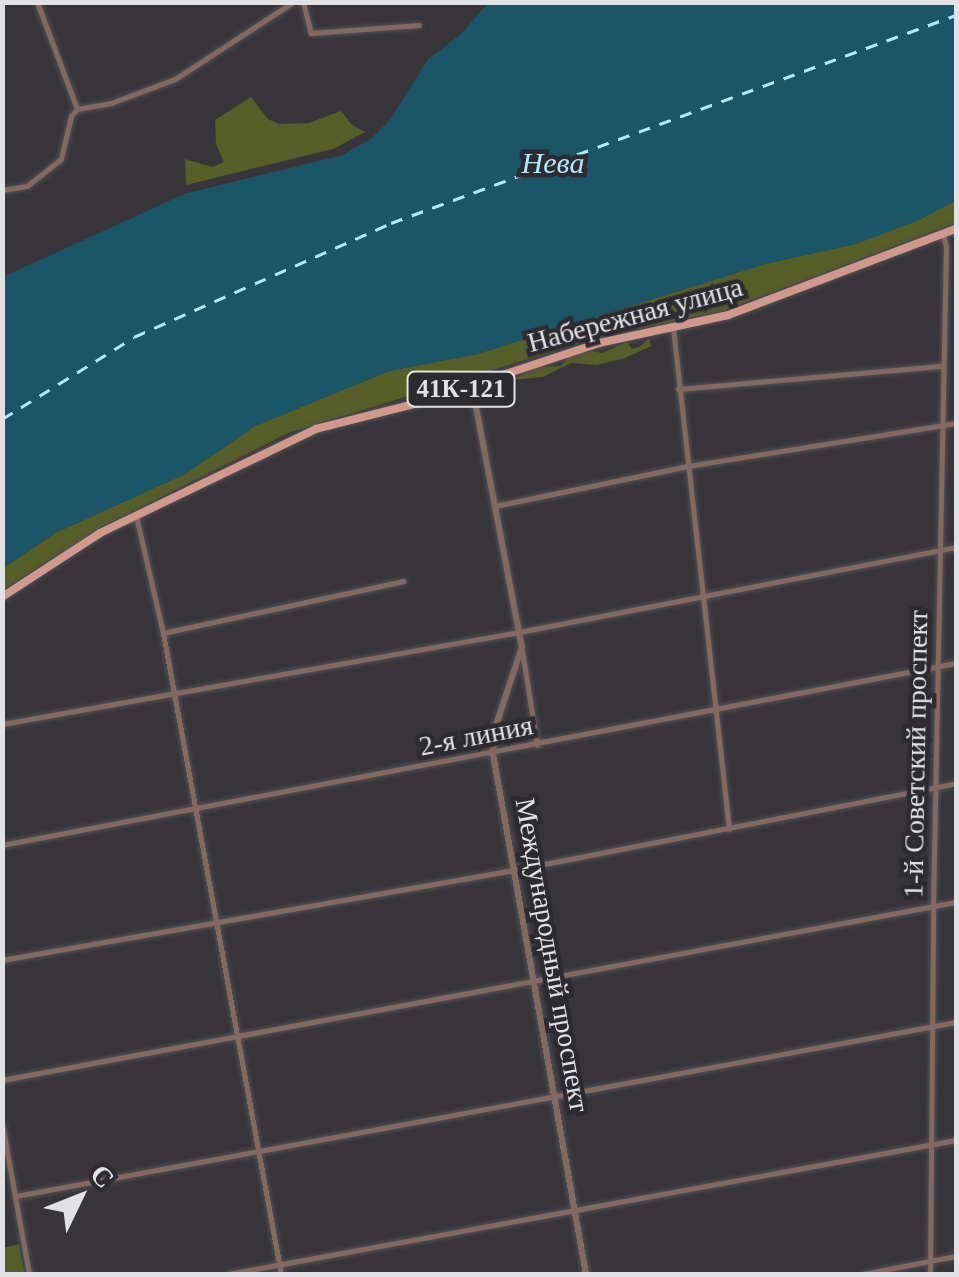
<!DOCTYPE html>
<html>
<head>
<meta charset="utf-8">
<style>
	body { margin:0 }
	#map { position:relative; width:959px; height:1277px; overflow:hidden; background:#37353a; font-family:Georgia,serif }
	div>[style] { position:absolute }
	.green>* { inset:0; background:#555f27 }
	.water>* { inset:0; background:#1a5668 }
	.ferry>* { height:2.5px; margin-top:-1.25px; transform-origin:0; background:repeating-linear-gradient(90deg,#ace9ff 0 12px,transparent 0 22px) }
	.roads { filter:drop-shadow(0 0 2px #525155) drop-shadow(0 0 2px #525155) }
	.minor>* { height:5px; margin:-2.5px; padding:0 2.5px; transform-origin:2.5px; border-radius:2.5px; background:#846862 }
	.tertiary>* { height:6px; margin:-3px; padding:0 3px; transform-origin:3px; border-radius:3px; background:#846862 }
	.primary>* { height:8px; margin:-4px; padding:0 4px; transform-origin:4px; border-radius:4px; background:#d1988c }
	span { translate:-50% -50%; white-space:nowrap; text-align:center; line-height:1.15; -webkit-text-stroke:9px #2d2b30; paint-order:stroke }
	.shield-label span { padding:2px 8px; background:#2d2b30; border:2px solid; border-radius:8px; -webkit-text-stroke-width:0 }
	.shield-label { font-size:25px; color:#e2e1e4; font-weight:700 }
	.street-label { font-size:28px; color:#e2e1e4 }
	.water-label { font-size:30px; color:#ace9ff; font-style:italic }
	.frame { position:absolute; inset:0; border:5px solid #e2e1e4; pointer-events:none }
	.north { position:absolute; left:30px; top:1147px; width:100px; height:100px; -webkit-text-stroke:8px #2d2b30; paint-order:stroke; rotate:47deg; font-size:28px; font-weight:700; line-height:40px; text-align:center; color:#e2e1e4 }
	.north::after { content:''; display:block; margin:auto; width:35px; height:45px; background:#e2e1e4; clip-path:polygon(50% 0,100% 100%,50% 72%,0 100%) }
</style>
</head>
<body>
<div id="map">
	<div class="green">
		<i style="clip-path:polygon(251px 97px,268px 119px,279px 124px,309px 123px,341px 111px,352px 125px,365px 132px,333px 149px,186px 185px,185px 159px,212px 167px,224px 162px,216px 144px,215px 120px)"></i>
		<i style="clip-path:polygon(956px 200px,956px 223px,723px 311px,597px 338px,288px 433px,98px 529px,3px 590px,3px 568px,55px 533px,185px 474px,255px 426px,389px 371px,477px 354px,765px 264px,855px 244px,919px 220px)"></i>
		<i style="clip-path:polygon(649px 338px,651px 346px,625px 358px,597px 365px,571px 363px,543px 377px,512px 380px,535px 368px,560px 366px,569px 357px,592px 351px,602px 353px,627px 342px,632px 349px,639px 347px)"></i>
		<i style="clip-path:polygon(19px 1244px,25px 1274px,3px 1274px,3px 1248px)"></i>
	</div>
	<div class="water">
		<i style="clip-path:polygon(489px 2px,956px 3px,956px 200px,919px 220px,855px 244px,765px 264px,477px 354px,389px 371px,255px 426px,185px 474px,55px 533px,3px 568px,3px 277px,184px 194px,343px 155px,372px 138px,390px 120px,428px 59px,460px 35px)"></i>
	</div>
	<div class="ferry">
		<i style="left:2px;top:419px;width:155px;rotate:-31.8deg"></i>
		<i style="left:134px;top:337px;width:281px;rotate:-23.9deg"></i>
		<i style="left:391px;top:223px;width:602px;rotate:-20.21deg"></i>
	</div>
	<div class="roads">
		<div class="minor">
			<i style="left:37px;top:2px;width:114px;rotate:69.5deg"></i>
			<i style="left:303px;top:2px;width:32px;rotate:76deg"></i>
			<i style="left:311px;top:33px;width:108px;rotate:-4.2deg"></i>
			<i style="left:2px;top:190px;width:25px;rotate:-9deg"></i>
			<i style="left:27px;top:186px;width:43px;rotate:-38.5deg"></i>
			<i style="left:61px;top:159px;width:44px;rotate:-76.9deg"></i>
			<i style="left:71px;top:116px;width:9px;rotate:-49deg"></i>
			<i style="left:77px;top:109px;width:35px;rotate:-10deg"></i>
			<i style="left:111px;top:103px;width:68px;rotate:-20.6deg"></i>
			<i style="left:175px;top:79px;width:141px;rotate:-33.1deg"></i>
			<i style="left:673px;top:328px;width:504px;rotate:83.62deg"></i>
			<i style="left:678px;top:389px;width:266px;rotate:-5deg"></i>
			<i style="left:495px;top:506px;width:197px;rotate:-11.7deg"></i>
			<i style="left:688px;top:466px;width:271px;rotate:-9.1deg"></i>
			<i style="left:136px;top:516px;width:120px;rotate:77deg"></i>
			<i style="left:163px;top:633px;width:652px;rotate:79.57deg"></i>
			<i style="left:163px;top:633px;width:246px;rotate:-12.2deg"></i>
			<i style="left:522px;top:650px;width:96px;rotate:81deg"></i>
			<i style="left:2px;top:724px;width:525px;rotate:-10.09deg"></i>
			<i style="left:519px;top:632px;width:445px;rotate:-11deg"></i>
			<i style="left:2px;top:845px;width:971px;rotate:-10.8deg"></i>
			<i style="left:2px;top:960px;width:520px;rotate:-9.97deg"></i>
			<i style="left:514px;top:870px;width:450px;rotate:-11.1deg"></i>
			<i style="left:2px;top:1080px;width:970px;rotate:-10.57deg"></i>
			<i style="left:2px;top:1124px;width:152px;rotate:79.8deg"></i>
			<i style="left:16px;top:1196px;width:956px;rotate:-10.49deg"></i>
			<i style="left:228px;top:1274px;width:740px;rotate:-10.43deg"></i>
			<i style="left:863px;top:1274px;width:95px;rotate:-11deg"></i>
			<i style="left:930px;top:1274px;width:368px;rotate:-89.5deg"></i>
			<i style="left:933px;top:906px;width:659px;rotate:-88.87deg"></i>
			<i style="left:946px;top:247px;width:13px;rotate:-103deg"></i>
		</div>
		<div class="tertiary">
			<i style="left:472px;top:386px;width:266px;rotate:79.2deg"></i>
			<i style="left:522px;top:647px;width:89px;rotate:108.4deg"></i>
			<i style="left:494px;top:731px;width:23px;rotate:92deg"></i>
			<i style="left:493px;top:754px;width:528px;rotate:79.86deg"></i>
		</div>
		<div class="primary">
			<i style="left:2px;top:597px;width:117px;rotate:-33.1deg"></i>
			<i style="left:100px;top:533px;width:240px;rotate:-25.7deg"></i>
			<i style="left:316px;top:429px;width:105px;rotate:-14.3deg"></i>
			<i style="left:418px;top:403px;width:191px;rotate:-18.3deg"></i>
			<i style="left:599px;top:343px;width:132px;rotate:-12.2deg"></i>
			<i style="left:728px;top:315px;width:244px;rotate:-20.7deg"></i>
		</div>
	</div>
	<div class="shield-label">
		<span style="left:461px;top:389px">41К-121</span>
	</div>
	<div class="street-label">
		<span style="left:635px;top:315px;rotate:-15deg">Набережная улица</span>
		<span style="left:476px;top:736px;rotate:-11deg">2-я линия</span>
		<span style="left:916px;top:754px;rotate:-89deg">1-й Советский проспект</span>
		<span style="left:552px;top:955px;rotate:80deg">Международный проспект</span>
	</div>
	<div class="water-label">
		<span style="left:553px;top:163px">Нева</span>
	</div>
	<div class="frame"></div>
	<div class="north">С</div>
</div>
</body>
</html>
